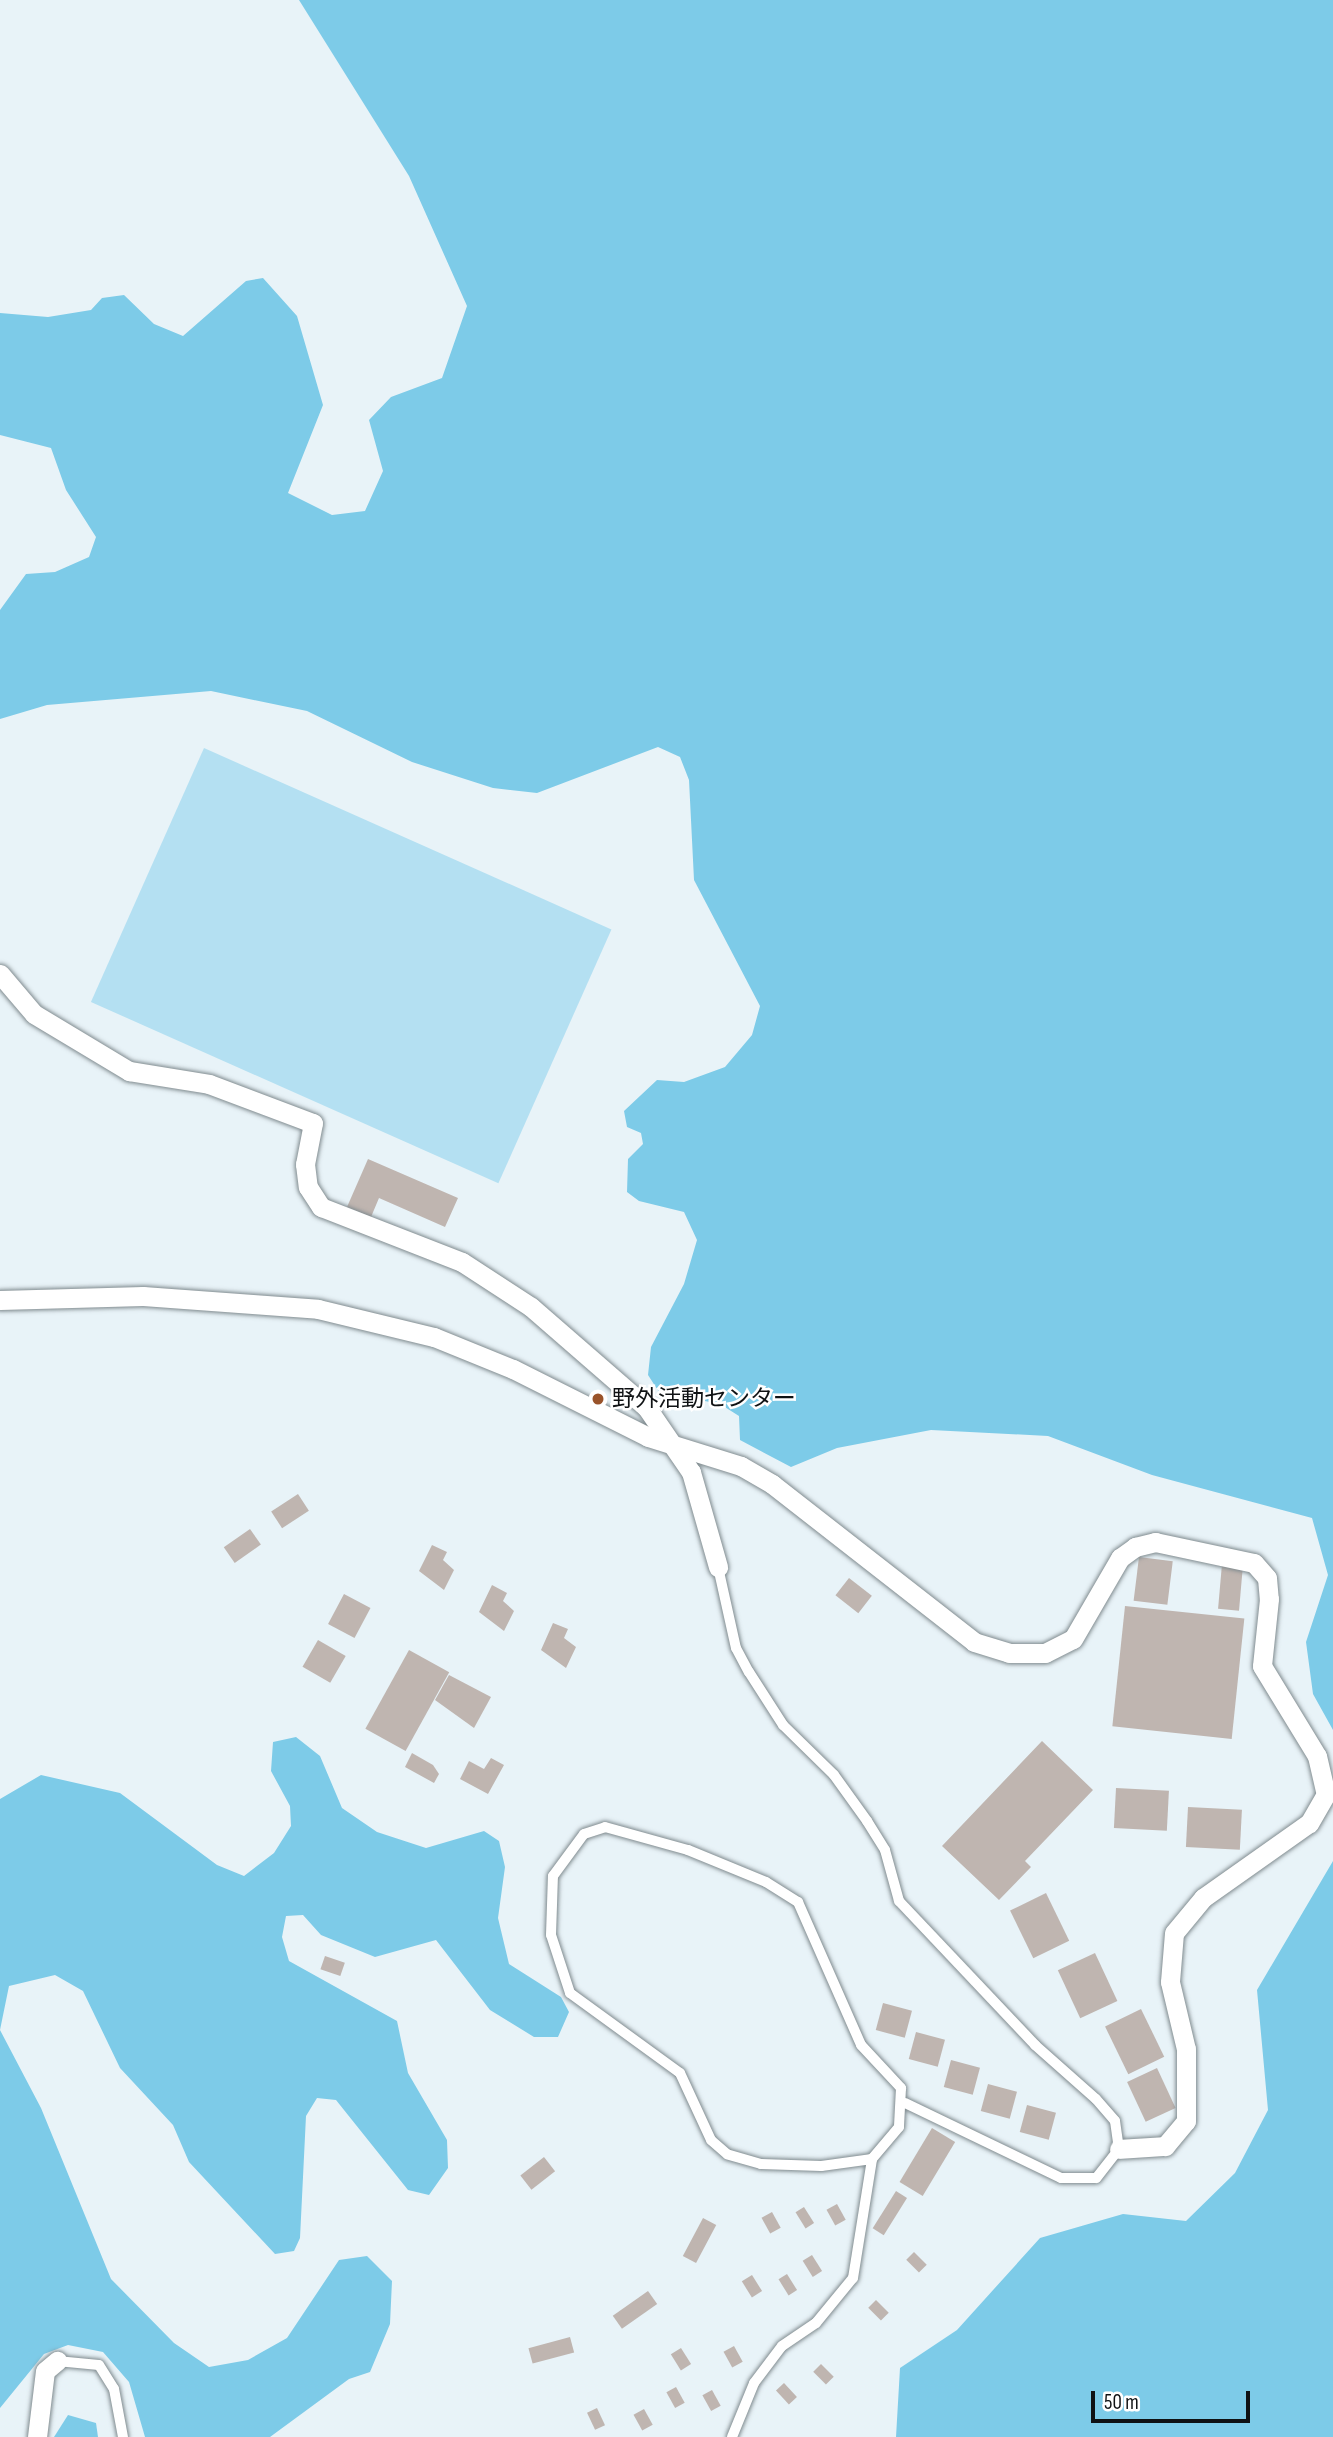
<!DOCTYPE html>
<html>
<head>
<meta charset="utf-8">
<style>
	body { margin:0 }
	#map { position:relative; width:1333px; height:2437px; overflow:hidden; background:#e8f3f8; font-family:"Sofia Sans Condensed","Noto Sans JP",sans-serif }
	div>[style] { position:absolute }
	.green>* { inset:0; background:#b4e0f2; transform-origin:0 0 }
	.forest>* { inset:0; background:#7dcbe8 }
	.building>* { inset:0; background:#bfb5b0; transform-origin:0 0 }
	.roads { filter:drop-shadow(0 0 2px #808b8f) drop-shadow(0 0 2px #808b8f) }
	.lane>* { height:10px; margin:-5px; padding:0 5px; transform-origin:5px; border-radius:5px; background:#fff }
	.street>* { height:19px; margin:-9.5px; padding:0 9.5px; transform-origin:9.5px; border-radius:9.5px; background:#fff }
	.dots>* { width:19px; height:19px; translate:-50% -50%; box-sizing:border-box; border:4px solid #fff; border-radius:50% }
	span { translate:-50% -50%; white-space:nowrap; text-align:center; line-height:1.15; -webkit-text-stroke:5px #fff; paint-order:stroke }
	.poi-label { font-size:23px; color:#0f1214 }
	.left { translate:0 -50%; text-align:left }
	.scale { position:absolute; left:1091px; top:2391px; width:159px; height:32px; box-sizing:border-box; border:4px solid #0f1214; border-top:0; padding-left:9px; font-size:21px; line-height:24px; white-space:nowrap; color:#0f1214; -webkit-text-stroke:5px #fff; paint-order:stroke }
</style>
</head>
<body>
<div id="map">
	<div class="green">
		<i style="left:204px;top:748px;width:446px;height:278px;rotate:24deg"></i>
	</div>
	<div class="forest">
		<i style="clip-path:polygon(299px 0,1333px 0,1333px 1730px,1313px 1694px,1306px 1642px,1328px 1575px,1312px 1518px,1152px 1475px,1048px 1436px,931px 1430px,837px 1448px,791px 1467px,740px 1440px,739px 1416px,720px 1404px,659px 1392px,648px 1375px,651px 1347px,684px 1284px,697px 1240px,684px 1212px,639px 1201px,627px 1192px,628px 1159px,643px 1144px,641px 1133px,627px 1127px,624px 1111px,657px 1080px,684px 1082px,725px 1067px,752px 1035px,760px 1006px,694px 880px,689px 780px,680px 757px,658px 747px,537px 793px,493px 788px,412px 762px,307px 711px,211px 691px,47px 705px,0 719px,0 610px,26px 574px,55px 572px,89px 557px,96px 537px,66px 490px,51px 448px,0 435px,0 313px,48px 317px,91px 310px,102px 298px,124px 295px,154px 324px,183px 336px,246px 281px,263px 278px,297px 316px,323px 405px,288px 493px,332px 515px,365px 511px,383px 471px,369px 420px,391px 397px,442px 378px,467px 306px,409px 176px)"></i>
		<i style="clip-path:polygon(296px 1737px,320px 1756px,342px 1808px,377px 1832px,426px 1848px,484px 1831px,499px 1841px,505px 1867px,498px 1918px,509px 1964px,561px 1997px,569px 2012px,558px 2037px,534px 2037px,490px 2010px,436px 1940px,375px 1957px,321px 1935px,303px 1915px,286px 1916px,282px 1937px,289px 1961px,397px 2021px,408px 2073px,447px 2140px,448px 2168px,429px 2195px,408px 2190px,336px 2100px,317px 2098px,306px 2116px,300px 2238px,294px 2251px,275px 2254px,189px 2162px,173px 2125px,120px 2068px,83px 1991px,55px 1975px,9px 1986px,0 2030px,41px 2108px,111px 2279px,174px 2343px,209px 2367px,248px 2360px,287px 2338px,339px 2260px,367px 2256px,392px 2281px,390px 2324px,370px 2372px,349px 2379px,270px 2437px,145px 2437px,129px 2382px,103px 2352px,68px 2345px,44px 2354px,0 2408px,0 1799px,41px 1775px,120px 1793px,217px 1865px,244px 1876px,274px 1853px,291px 1826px,290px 1806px,271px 1771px,273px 1742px)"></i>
		<i style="clip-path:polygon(1333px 1861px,1333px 2437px,896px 2437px,900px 2368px,957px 2330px,1040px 2238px,1123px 2214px,1186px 2221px,1235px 2173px,1268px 2110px,1257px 1990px)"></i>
		<i style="clip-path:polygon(68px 2415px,96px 2423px,98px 2437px,54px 2437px)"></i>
	</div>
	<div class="building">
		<i style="clip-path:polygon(368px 1159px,458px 1198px,445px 1227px,379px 1198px,371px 1217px,347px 1207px)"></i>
		<i style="left:298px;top:1494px;width:20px;height:32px;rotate:57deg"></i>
		<i style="left:250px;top:1529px;width:19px;height:32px;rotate:55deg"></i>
		<i style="clip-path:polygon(432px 1545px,447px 1552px,443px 1560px,454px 1570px,444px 1590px,419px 1571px)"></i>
		<i style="left:1139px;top:1557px;width:34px;height:44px;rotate:7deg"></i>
		<i style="left:1222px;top:1564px;width:21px;height:45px;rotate:5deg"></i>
		<i style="left:849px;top:1578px;width:29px;height:22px;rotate:38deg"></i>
		<i style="clip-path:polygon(492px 1585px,507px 1593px,503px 1601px,514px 1611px,504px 1631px,479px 1612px)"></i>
		<i style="left:344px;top:1594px;width:30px;height:34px;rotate:28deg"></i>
		<i style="left:1125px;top:1606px;width:120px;height:121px;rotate:6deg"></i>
		<i style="clip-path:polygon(553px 1623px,568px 1629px,564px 1638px,576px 1647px,566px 1668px,541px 1650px)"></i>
		<i style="left:318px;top:1640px;width:32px;height:31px;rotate:30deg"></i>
		<i style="left:409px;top:1650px;width:46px;height:90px;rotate:29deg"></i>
		<i style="clip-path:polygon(449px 1675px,491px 1697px,474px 1728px,435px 1700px)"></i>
		<i style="clip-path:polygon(1042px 1741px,1093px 1790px,1025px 1861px,1031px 1867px,999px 1900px,942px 1846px)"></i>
		<i style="clip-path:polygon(412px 1753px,433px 1765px,439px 1774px,434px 1783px,405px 1767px)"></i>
		<i style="clip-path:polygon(491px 1758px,504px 1765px,488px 1794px,460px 1779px,469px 1761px,484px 1769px)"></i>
		<i style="left:1116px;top:1788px;width:53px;height:40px;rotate:3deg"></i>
		<i style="left:1188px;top:1807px;width:54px;height:40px;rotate:3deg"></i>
		<i style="left:1046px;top:1893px;width:53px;height:40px;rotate:64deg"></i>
		<i style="left:1095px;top:1953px;width:53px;height:41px;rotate:65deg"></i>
		<i style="left:325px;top:1956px;width:21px;height:14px;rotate:19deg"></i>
		<i style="left:883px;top:2003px;width:30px;height:28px;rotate:15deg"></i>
		<i style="left:1141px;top:2009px;width:53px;height:40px;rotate:64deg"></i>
		<i style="left:916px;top:2032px;width:30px;height:28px;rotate:15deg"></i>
		<i style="left:951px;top:2060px;width:30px;height:28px;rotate:15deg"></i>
		<i style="left:1157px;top:2068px;width:44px;height:33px;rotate:65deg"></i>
		<i style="left:988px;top:2084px;width:30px;height:28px;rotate:15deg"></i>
		<i style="left:1027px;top:2105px;width:30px;height:28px;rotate:15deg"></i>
		<i style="left:932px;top:2128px;width:27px;height:63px;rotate:31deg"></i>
		<i style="left:544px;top:2157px;width:18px;height:30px;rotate:52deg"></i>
		<i style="left:896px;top:2191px;width:13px;height:44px;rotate:32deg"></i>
		<i style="left:837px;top:2204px;width:18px;height:12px;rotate:61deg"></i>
		<i style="left:804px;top:2207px;width:19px;height:10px;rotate:58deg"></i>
		<i style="left:772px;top:2212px;width:18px;height:12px;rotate:61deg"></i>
		<i style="left:703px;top:2218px;width:15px;height:43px;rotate:28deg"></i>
		<i style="left:914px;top:2252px;width:18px;height:11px;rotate:45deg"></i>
		<i style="left:812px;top:2255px;width:19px;height:11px;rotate:58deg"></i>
		<i style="left:787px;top:2274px;width:19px;height:10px;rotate:58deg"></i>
		<i style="left:752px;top:2275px;width:19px;height:12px;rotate:58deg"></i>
		<i style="left:648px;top:2291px;width:16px;height:43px;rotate:55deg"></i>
		<i style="left:876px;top:2300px;width:18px;height:11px;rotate:45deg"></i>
		<i style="left:570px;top:2337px;width:16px;height:43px;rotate:75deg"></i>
		<i style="left:734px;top:2346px;width:18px;height:12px;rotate:61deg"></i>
		<i style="left:681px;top:2348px;width:19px;height:12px;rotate:58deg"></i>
		<i style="left:821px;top:2364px;width:18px;height:11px;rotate:45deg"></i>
		<i style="left:784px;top:2383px;width:19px;height:11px;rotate:47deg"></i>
		<i style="left:676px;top:2387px;width:18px;height:11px;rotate:61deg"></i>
		<i style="left:712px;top:2390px;width:18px;height:11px;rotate:61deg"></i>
		<i style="left:597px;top:2408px;width:19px;height:11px;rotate:65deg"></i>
		<i style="left:644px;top:2409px;width:18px;height:12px;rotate:61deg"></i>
	</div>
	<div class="roads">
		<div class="lane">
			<i style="left:718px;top:1567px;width:83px;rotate:77.5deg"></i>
			<i style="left:736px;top:1648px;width:27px;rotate:62deg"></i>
			<i style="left:749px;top:1672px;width:63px;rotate:57.3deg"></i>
			<i style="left:783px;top:1725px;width:71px;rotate:44.4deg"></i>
			<i style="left:834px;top:1775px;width:57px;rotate:54.3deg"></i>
			<i style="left:867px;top:1821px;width:34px;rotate:58deg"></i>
			<i style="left:885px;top:1850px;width:53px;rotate:74.6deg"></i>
			<i style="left:899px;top:1901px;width:198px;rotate:46.6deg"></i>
			<i style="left:1035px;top:2045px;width:81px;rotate:41.5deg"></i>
			<i style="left:1096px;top:2099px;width:29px;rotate:49deg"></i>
			<i style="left:1115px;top:2121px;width:28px;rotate:82deg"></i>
			<i style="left:1119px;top:2149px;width:37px;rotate:128deg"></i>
			<i style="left:1096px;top:2178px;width:35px;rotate:180deg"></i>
			<i style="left:1061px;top:2178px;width:173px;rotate:-154.3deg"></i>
			<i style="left:605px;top:1827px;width:86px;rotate:15.5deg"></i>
			<i style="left:688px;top:1850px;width:84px;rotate:22.3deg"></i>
			<i style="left:766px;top:1882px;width:38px;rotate:32deg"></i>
			<i style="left:798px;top:1902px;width:156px;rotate:66.2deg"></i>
			<i style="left:861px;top:2045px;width:59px;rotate:47.1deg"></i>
			<i style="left:901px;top:2088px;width:39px;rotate:93deg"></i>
			<i style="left:899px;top:2127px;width:42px;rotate:130.2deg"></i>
			<i style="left:872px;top:2159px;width:51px;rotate:172.2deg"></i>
			<i style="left:821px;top:2166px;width:60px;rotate:-178.1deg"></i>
			<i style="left:761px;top:2164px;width:35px;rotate:-164deg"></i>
			<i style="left:727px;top:2154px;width:21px;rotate:-139deg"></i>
			<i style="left:711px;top:2140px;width:74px;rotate:-114.8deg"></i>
			<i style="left:680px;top:2073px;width:136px;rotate:-144deg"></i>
			<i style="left:570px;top:1993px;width:61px;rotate:-108.1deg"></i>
			<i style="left:551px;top:1935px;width:59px;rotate:-88.1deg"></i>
			<i style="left:553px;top:1876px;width:52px;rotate:-53.6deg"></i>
			<i style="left:584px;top:1834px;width:22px;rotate:-18deg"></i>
			<i style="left:57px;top:2361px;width:42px;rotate:5.4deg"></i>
			<i style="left:99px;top:2365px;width:28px;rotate:58deg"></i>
			<i style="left:114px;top:2389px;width:49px;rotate:79.4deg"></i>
			<i style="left:732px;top:2437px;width:58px;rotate:-67.8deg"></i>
			<i style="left:754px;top:2383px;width:46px;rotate:-52.9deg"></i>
			<i style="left:782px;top:2346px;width:41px;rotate:-34.1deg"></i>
			<i style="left:816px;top:2323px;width:58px;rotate:-50.6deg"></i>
			<i style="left:853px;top:2278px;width:121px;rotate:-80.9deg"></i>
		</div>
		<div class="street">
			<i style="left:0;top:974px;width:52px;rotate:49.6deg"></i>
			<i style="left:34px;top:1014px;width:111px;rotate:31deg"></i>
			<i style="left:129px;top:1071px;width:81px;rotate:9.2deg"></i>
			<i style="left:209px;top:1084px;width:111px;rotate:20.6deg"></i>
			<i style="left:313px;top:1123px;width:42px;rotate:101deg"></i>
			<i style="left:305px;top:1164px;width:23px;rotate:83deg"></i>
			<i style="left:308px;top:1187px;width:24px;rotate:57deg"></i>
			<i style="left:321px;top:1207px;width:151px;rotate:21.3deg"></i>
			<i style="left:462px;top:1262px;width:82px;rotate:33.1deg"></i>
			<i style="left:531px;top:1307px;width:154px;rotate:41deg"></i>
			<i style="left:647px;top:1408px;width:78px;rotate:55.5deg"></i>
			<i style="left:691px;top:1472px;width:99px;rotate:74.1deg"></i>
			<i style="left:0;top:1300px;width:143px;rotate:-1.6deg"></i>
			<i style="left:143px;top:1296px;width:175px;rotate:4.2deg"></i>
			<i style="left:318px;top:1309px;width:119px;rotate:13.6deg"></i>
			<i style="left:434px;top:1337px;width:85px;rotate:22.1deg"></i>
			<i style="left:513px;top:1369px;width:151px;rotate:26.7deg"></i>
			<i style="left:648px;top:1437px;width:97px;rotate:17.3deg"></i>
			<i style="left:741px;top:1466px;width:36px;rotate:30deg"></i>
			<i style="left:772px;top:1484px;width:256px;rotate:38deg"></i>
			<i style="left:974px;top:1642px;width:37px;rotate:17deg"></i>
			<i style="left:1009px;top:1653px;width:36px"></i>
			<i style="left:1045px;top:1653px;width:31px;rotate:-27deg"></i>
			<i style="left:1073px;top:1639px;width:94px;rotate:-59.9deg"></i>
			<i style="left:1120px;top:1558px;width:19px;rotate:-36deg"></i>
			<i style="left:1135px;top:1547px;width:21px;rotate:-14deg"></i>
			<i style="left:1155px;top:1542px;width:101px;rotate:12deg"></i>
			<i style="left:1254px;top:1563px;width:20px;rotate:49deg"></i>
			<i style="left:1267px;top:1578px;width:21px;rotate:85deg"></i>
			<i style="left:1269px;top:1599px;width:67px;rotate:96deg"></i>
			<i style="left:1262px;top:1666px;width:105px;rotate:58.6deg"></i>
			<i style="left:1317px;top:1756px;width:39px;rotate:77deg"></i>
			<i style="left:1326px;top:1794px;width:34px;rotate:120deg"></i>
			<i style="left:1309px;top:1823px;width:130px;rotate:144.7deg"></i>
			<i style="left:1203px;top:1898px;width:45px;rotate:129.6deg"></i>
			<i style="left:1174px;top:1933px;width:49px;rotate:94.7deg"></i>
			<i style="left:1170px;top:1982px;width:69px;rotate:76.6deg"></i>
			<i style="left:1186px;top:2049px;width:72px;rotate:90deg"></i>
			<i style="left:1186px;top:2121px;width:33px;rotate:130deg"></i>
			<i style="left:1165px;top:2146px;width:46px;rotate:176.3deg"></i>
			<i style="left:37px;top:2437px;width:66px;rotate:-83.1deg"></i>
			<i style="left:45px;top:2371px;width:16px;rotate:-40deg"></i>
		</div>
	</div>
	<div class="dots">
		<i style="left:598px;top:1399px;background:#99532a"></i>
	</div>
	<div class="poi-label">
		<span class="left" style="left:612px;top:1399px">野外活動センター</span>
	</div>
	<div class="scale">50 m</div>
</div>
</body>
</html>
